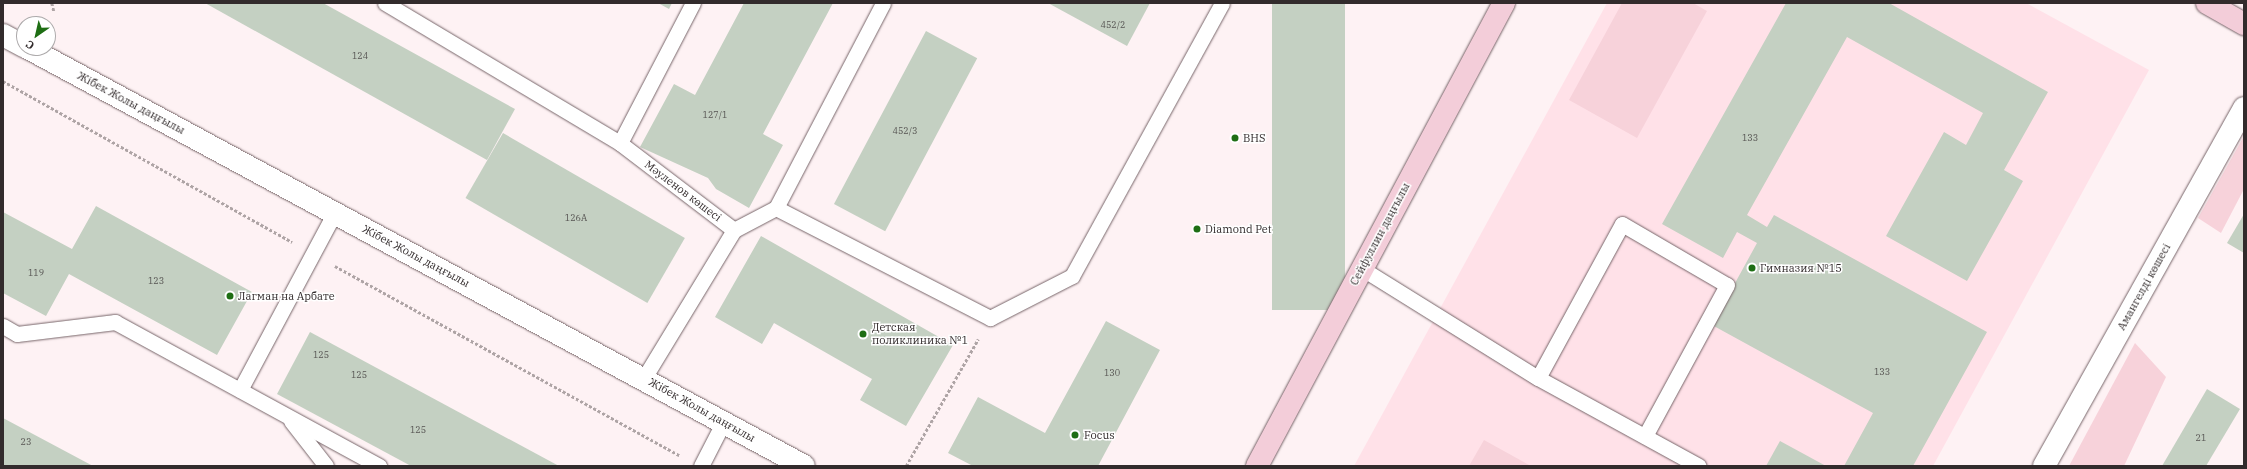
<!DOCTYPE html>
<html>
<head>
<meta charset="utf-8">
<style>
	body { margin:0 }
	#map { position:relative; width:2247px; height:469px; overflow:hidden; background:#fef2f4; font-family:"IBM Plex Serif",serif }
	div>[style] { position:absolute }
	.built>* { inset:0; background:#ffe1e8 }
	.green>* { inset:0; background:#f7d2da }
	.building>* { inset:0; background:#c4d0c2; transform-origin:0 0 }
	.path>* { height:2.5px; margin-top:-1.25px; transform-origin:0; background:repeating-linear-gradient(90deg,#aea4a5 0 3px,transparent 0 5px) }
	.roads { filter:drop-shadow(0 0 1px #776569) drop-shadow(0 0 1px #776569) }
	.lane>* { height:15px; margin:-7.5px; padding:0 7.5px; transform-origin:7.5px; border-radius:7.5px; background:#fff }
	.street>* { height:22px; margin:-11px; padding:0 11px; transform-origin:11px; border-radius:11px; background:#fff }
	.secondary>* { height:22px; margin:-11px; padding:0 11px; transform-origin:11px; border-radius:11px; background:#f3cdd9 }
	.dots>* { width:11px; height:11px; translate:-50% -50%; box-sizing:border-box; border:2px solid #fff; border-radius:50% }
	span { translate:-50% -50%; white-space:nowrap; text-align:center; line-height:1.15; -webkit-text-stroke:3px #fff; paint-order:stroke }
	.number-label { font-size:9px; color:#565452 }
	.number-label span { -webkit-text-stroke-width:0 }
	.street-label { font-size:11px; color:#322b2c }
	.poi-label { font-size:11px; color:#322b2c }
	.left { translate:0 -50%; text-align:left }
	.frame { position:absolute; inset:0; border:4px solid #322b2c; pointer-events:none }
	.north { position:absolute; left:16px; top:16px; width:40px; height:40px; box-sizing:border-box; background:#fff; border:1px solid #adaaab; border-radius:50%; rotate:214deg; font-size:11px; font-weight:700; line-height:16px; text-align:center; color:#322b2c }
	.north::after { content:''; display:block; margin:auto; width:14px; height:18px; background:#1e6e14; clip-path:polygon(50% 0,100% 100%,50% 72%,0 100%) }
</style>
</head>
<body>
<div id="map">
	<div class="built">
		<i style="clip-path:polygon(1607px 3px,2026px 3px,2149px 70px,1933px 466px,1354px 466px)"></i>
	</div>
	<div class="green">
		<i style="clip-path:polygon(1622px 3px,1693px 3px,1707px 11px,1637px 138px,1569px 100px)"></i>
		<i style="clip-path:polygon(2244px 136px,2244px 189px,2221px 233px,2198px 218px)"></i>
		<i style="clip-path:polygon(2135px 343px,2166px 377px,2124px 466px,2069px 466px)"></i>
		<i style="clip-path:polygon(1484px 440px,1531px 466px,1469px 466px)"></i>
	</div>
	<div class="building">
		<i style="clip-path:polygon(205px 3px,323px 3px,515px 109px,487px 160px)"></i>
		<i style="clip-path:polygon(658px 3px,672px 3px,669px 9px)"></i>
		<i style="clip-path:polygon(744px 3px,833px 3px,763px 134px,783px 145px,749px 208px,716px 189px,708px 178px,640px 147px,674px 84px,695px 95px)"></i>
		<i style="clip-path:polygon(1048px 3px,1150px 3px,1127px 46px)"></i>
		<i style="left:1272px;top:3px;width:73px;height:307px"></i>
		<i style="clip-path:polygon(1786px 3px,1889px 3px,2048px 92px,2004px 170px,2023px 181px,1967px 281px,1886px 236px,1944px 132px,1966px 145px,1983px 113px,1847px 37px,1747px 215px,1767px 227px,1774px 215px,1987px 332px,1913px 466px,1844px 466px,1873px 413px,1712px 325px,1757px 243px,1737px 232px,1723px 258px,1662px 224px)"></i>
		<i style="left:926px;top:31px;width:58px;height:196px;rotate:28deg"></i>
		<i style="left:503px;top:133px;width:210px;height:75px;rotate:30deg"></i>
		<i style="clip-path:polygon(96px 206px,252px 292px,217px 355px,69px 274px,46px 316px,3px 293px,3px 212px,72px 249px)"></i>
		<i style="clip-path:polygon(2244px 214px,2244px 253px,2227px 243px)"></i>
		<i style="clip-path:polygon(761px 236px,953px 345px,906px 426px,860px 400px,872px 379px,774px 323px,762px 344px,715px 317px)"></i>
		<i style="clip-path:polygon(1106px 321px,1160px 350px,1098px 466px,973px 466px,948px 453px,978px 397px,1045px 433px)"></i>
		<i style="clip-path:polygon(310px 332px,559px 466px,411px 466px,277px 394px)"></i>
		<i style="clip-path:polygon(2207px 389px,2240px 409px,2206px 466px,2162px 466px)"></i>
		<i style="clip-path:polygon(3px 418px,93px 466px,3px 466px)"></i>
		<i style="clip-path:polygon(1780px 441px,1826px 466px,1766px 466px)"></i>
	</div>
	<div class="path">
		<i style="left:52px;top:3px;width:8px;rotate:76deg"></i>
		<i style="left:3px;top:81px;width:331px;rotate:29.1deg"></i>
		<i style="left:335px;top:266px;width:393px;rotate:28.8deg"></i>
		<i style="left:906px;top:466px;width:146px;rotate:-60.4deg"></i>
	</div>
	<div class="roads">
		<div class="lane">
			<i style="left:385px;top:3px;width:274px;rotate:30.8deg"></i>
			<i style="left:776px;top:208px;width:231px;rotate:-62.4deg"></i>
			<i style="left:734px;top:230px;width:47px;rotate:-27.6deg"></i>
			<i style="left:776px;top:208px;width:241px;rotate:27.2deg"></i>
			<i style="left:990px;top:318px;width:92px;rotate:-27.1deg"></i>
			<i style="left:1072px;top:276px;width:311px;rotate:-61.2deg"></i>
			<i style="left:1361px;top:268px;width:208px;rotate:31.9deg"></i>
			<i style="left:1538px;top:378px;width:183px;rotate:28.7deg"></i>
			<i style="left:3px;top:326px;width:16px;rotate:30deg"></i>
			<i style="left:17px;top:334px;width:99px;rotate:-7deg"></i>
			<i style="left:115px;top:322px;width:301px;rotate:28.6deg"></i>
			<i style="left:644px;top:378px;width:173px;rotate:-58.7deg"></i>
			<i style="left:734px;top:230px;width:143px;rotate:-142.7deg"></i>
			<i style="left:620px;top:143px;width:158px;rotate:-62.5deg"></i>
			<i style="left:1538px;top:378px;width:175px;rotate:-61.4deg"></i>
			<i style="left:1622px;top:224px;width:121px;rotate:30.2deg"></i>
			<i style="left:1727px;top:285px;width:172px;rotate:118.5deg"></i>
			<i style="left:240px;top:390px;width:202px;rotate:-61.9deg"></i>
			<i style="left:291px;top:421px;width:57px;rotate:52.1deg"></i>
			<i style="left:701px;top:466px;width:51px;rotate:-62.9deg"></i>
		</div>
		<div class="street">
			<i style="left:3px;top:35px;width:24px;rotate:28deg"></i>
			<i style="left:28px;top:48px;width:881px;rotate:28.31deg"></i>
			<i style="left:2044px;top:466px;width:410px;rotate:-60.8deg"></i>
		</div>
		<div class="secondary">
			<i style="left:2207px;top:3px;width:43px;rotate:29.6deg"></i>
			<i style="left:1257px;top:466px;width:525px;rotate:-61.92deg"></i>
		</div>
	</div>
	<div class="dots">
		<i style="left:1235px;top:138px;background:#1e6e14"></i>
		<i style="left:1197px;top:229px;background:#1e6e14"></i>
		<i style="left:1752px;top:268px;background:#1e6e14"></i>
		<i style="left:230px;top:296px;background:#1e6e14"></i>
		<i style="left:863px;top:334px;background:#1e6e14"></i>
		<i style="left:1075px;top:435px;background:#1e6e14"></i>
	</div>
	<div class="number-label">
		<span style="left:1113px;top:25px">452/2</span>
		<span style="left:360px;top:56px">124</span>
		<span style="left:715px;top:115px">127/1</span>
		<span style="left:905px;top:131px">452/3</span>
		<span style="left:1750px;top:138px">133</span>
		<span style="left:576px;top:218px">126А</span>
		<span style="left:36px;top:273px">119</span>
		<span style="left:156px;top:281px">123</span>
		<span style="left:321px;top:355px">125</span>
		<span style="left:1882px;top:372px">133</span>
		<span style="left:1112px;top:373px">130</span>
		<span style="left:359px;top:375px">125</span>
		<span style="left:418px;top:430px">125</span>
		<span style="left:2201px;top:438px">21</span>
		<span style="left:26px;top:442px">23</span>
	</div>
	<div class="street-label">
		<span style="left:131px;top:103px;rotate:28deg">Жібек Жолы даңғылы</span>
		<span style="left:683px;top:191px;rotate:37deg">Мәуленов көшесі</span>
		<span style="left:1380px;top:234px;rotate:-62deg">Сейфуллин даңғылы</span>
		<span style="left:416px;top:256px;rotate:28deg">Жібек Жолы даңғылы</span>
		<span style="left:2144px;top:287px;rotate:-61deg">Амангелді көшесі</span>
		<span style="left:702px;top:410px;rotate:29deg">Жібек Жолы даңғылы</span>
	</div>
	<div class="poi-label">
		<span class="left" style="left:1243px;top:138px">BHS</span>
		<span class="left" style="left:1205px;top:229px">Diamond Pet</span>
		<span class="left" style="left:1760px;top:268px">Гимназия №15</span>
		<span class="left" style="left:238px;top:296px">Лагман на Арбате</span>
		<span class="left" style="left:872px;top:334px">Детская<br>поликлиника №1</span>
		<span class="left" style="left:1084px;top:435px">Focus</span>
	</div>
	<div class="frame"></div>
	<div class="north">С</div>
</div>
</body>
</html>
